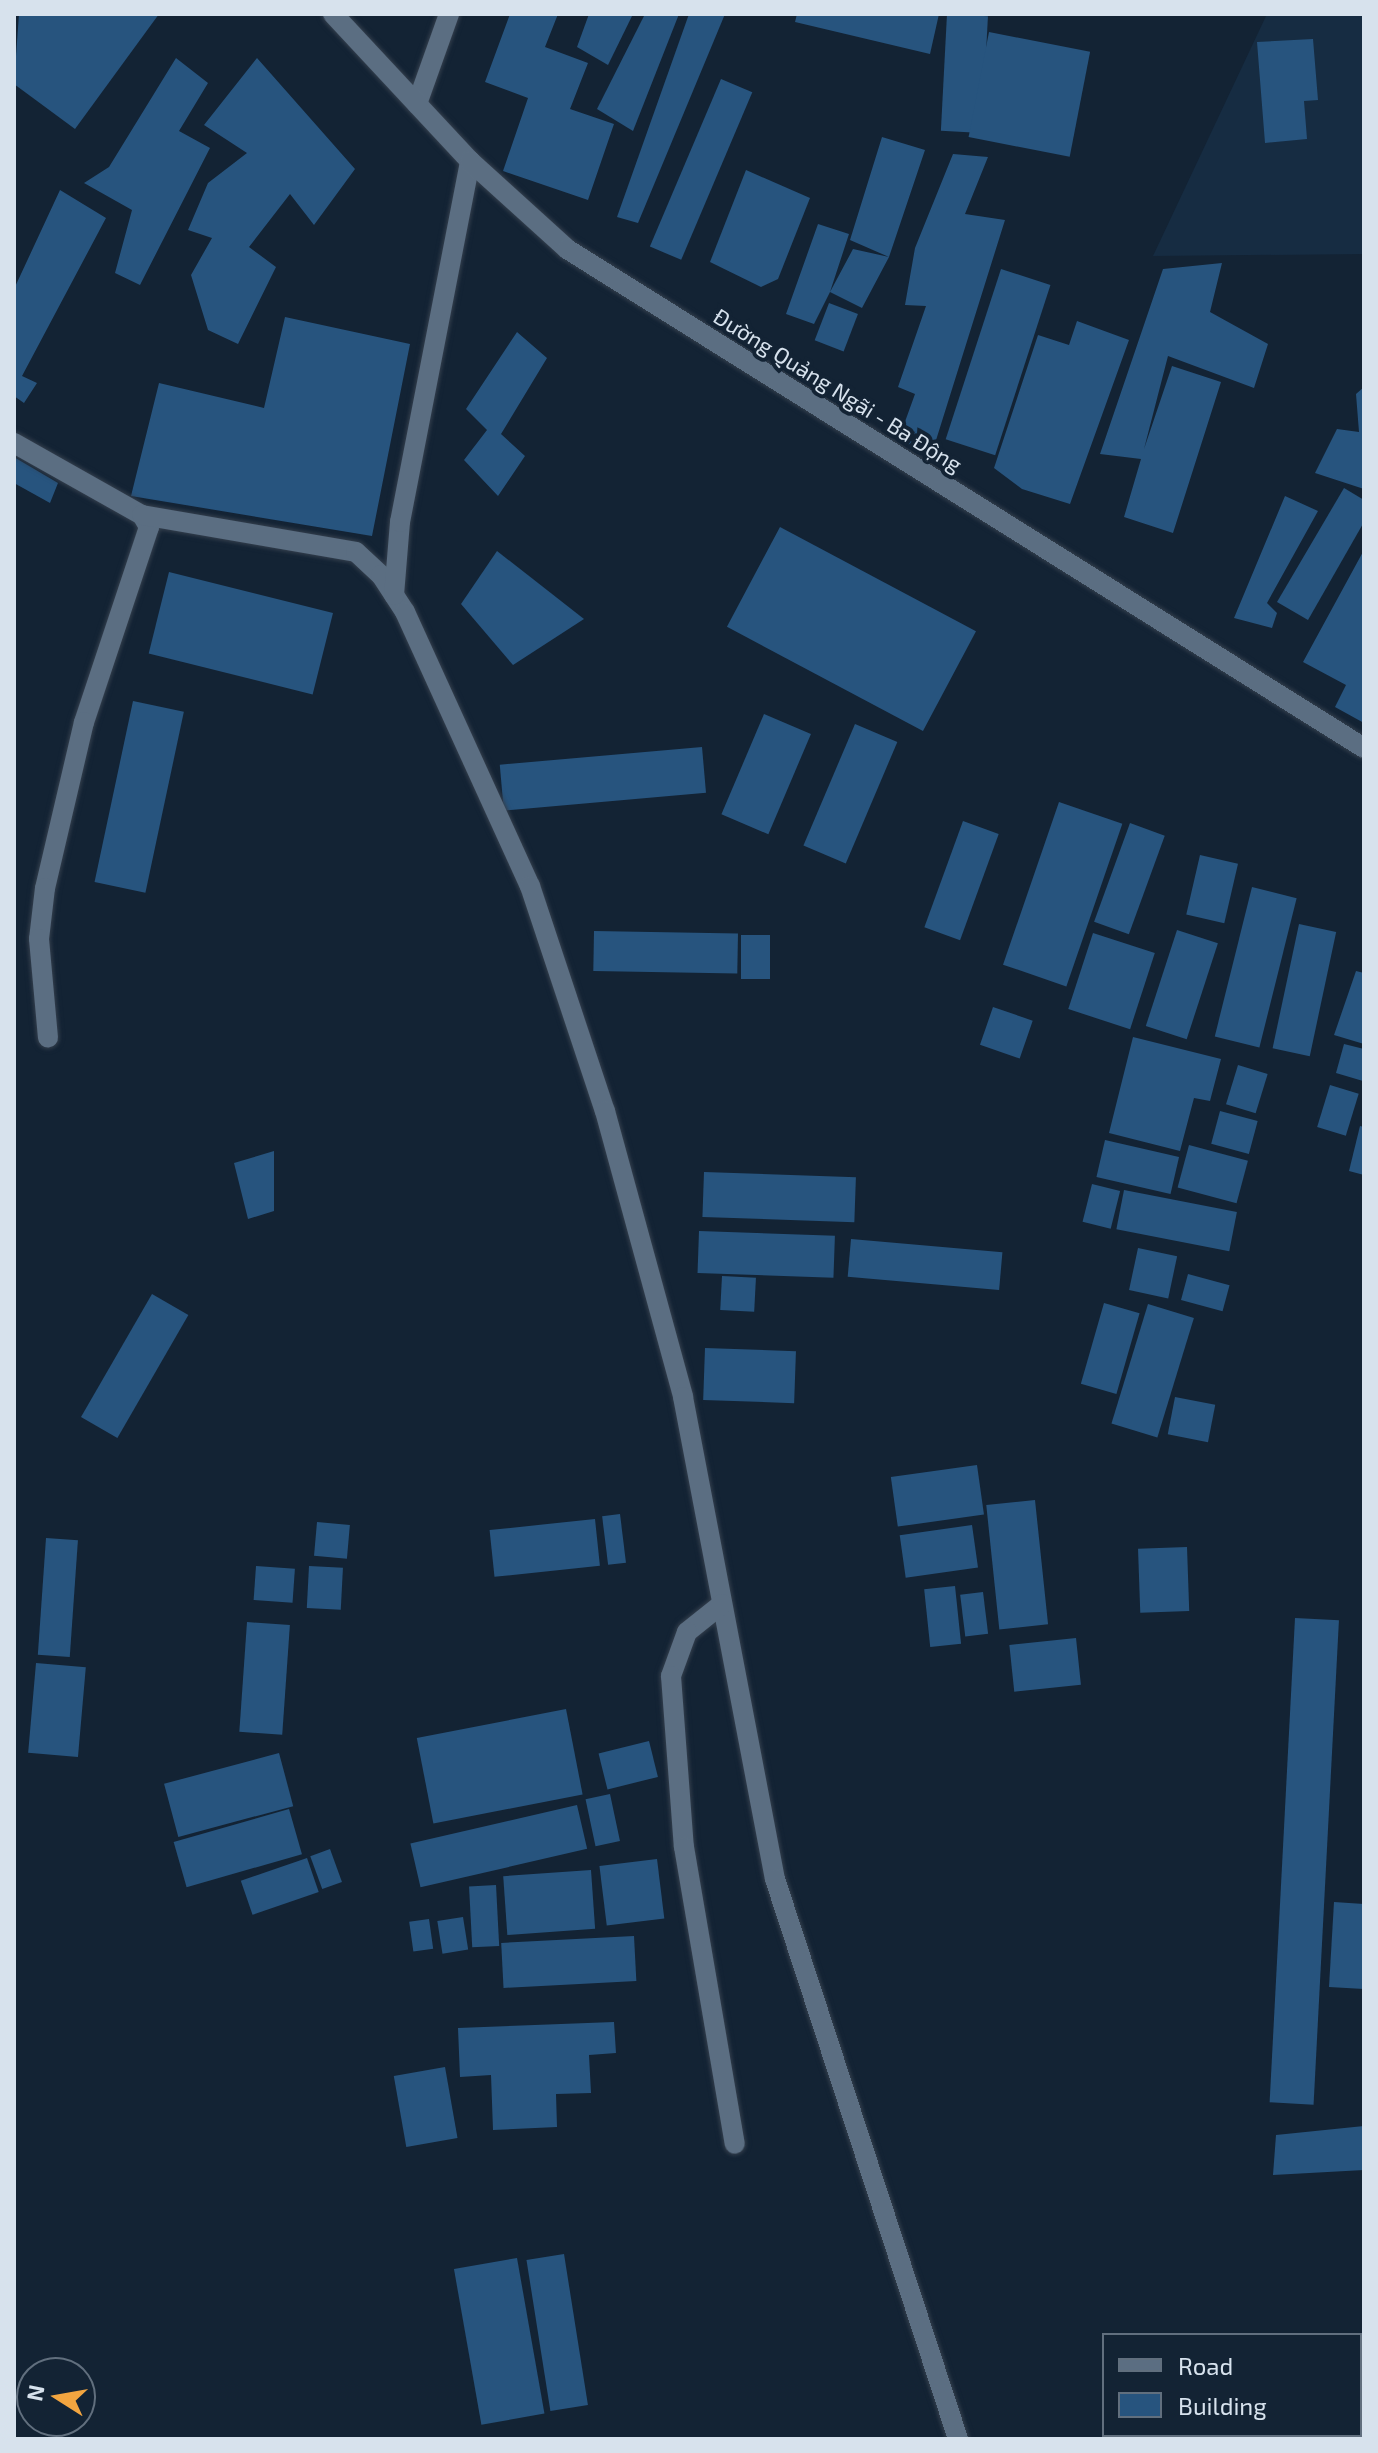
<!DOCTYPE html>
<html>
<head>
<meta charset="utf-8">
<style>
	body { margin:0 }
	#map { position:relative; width:1378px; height:2453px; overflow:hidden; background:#132334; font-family:"Exo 2",sans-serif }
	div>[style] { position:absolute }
	.built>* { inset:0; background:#162c42 }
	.building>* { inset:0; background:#27547e; transform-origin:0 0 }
	.roads { filter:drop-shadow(0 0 2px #343f4d) drop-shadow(0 0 2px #343f4d) }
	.street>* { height:20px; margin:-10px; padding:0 10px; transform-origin:10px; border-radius:10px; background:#5b6e82 }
	.secondary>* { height:20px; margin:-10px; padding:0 10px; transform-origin:10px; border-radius:10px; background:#5b6e82 }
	span { translate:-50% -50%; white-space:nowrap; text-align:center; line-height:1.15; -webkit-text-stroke:8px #132334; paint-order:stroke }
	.street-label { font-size:22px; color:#d7e2ed }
	.frame { position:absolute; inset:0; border:16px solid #d7e2ed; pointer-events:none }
	.legend { position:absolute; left:1102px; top:2333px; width:260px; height:104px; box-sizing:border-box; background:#132334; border:2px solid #616f7e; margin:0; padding:10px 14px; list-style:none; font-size:24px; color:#d7e2ed }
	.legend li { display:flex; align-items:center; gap:16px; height:40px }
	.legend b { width:40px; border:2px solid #616f7e }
	.north { position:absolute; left:16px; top:2357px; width:80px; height:80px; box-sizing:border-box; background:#132334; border:2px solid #616f7e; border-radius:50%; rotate:281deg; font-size:22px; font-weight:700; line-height:32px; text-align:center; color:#d7e2ed }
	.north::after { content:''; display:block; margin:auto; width:28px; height:36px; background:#f2a540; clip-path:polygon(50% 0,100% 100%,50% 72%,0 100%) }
</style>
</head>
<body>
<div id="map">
	<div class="built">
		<i style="clip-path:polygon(1267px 14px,1364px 14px,1364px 254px,1153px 256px)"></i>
	</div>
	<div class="building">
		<i style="clip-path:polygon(19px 14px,159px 14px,75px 129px,14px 84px)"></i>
		<i style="clip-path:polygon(510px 14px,558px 14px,545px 47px,588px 63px,570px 109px,614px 124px,588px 200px,503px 171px,528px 98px,485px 82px)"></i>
		<i style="clip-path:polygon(589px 14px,633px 14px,608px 65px,577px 47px)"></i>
		<i style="clip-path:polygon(645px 14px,679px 14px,633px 131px,597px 109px)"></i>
		<i style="clip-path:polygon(689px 14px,725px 14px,638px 223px,617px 217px)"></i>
		<i style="clip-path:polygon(797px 14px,939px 14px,930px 54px,795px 22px)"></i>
		<i style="left:947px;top:14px;width:41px;height:117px;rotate:3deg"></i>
		<i style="left:989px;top:32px;width:103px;height:107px;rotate:11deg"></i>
		<i style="clip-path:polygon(1313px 39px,1318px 100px,1304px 101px,1307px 139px,1265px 143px,1257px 42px)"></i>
		<i style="clip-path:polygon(176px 58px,208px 83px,179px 131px,210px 148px,140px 285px,115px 273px,132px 210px,84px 183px,109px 167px)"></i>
		<i style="clip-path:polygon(257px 58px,355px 169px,314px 225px,290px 194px,249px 247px,276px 267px,238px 344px,208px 330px,191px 275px,212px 238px,188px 230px,208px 183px,247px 153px,204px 125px)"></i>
		<i style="left:721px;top:79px;width:34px;height:182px;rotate:23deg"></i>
		<i style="clip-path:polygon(882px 137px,925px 150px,889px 257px,862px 308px,830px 292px,814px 324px,786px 314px,818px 224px,849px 234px,830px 292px,853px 249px,889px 257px,850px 240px)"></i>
		<i style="clip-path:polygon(953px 154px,988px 157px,965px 214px,1005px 220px,932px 453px,898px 441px,915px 394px,898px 387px,926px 306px,905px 305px,915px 248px)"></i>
		<i style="clip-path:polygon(746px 170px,810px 198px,778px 279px,761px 287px,710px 262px)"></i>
		<i style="clip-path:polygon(60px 190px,106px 218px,22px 376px,37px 383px,24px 403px,14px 396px,14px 289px)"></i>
		<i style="clip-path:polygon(1222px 263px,1210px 312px,1268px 344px,1254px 388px,1168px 356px,1144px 449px,1172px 366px,1221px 382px,1173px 533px,1124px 517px,1141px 459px,1100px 454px,1163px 269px)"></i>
		<i style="left:1001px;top:269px;width:52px;height:179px;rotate:18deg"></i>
		<i style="left:829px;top:303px;width:31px;height:40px;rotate:21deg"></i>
		<i style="clip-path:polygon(285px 317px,410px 344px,372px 536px,131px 496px,159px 383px,264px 408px)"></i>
		<i style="clip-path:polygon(1077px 321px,1129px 340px,1070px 504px,1022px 489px,994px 468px,1038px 335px,1069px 345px)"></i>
		<i style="clip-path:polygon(517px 332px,547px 358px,501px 434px,525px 456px,498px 496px,464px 460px,487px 430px,466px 409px)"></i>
		<i style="clip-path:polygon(1364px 387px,1364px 489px,1315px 473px,1337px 429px,1359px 432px,1356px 394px)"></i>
		<i style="clip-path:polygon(14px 457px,58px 483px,50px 503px,14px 483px)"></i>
		<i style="clip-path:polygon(1344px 488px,1364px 500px,1364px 522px,1308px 620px,1277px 602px)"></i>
		<i style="clip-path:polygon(1285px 496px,1318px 511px,1267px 603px,1277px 613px,1272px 628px,1234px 618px)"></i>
		<i style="left:780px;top:527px;width:222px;height:113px;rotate:28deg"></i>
		<i style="clip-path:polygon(1364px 550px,1364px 723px,1335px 707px,1346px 685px,1303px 662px)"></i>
		<i style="clip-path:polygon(497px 551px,584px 619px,513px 665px,461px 604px)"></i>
		<i style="left:169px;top:572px;width:169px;height:84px;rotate:14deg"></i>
		<i style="left:133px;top:701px;width:52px;height:185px;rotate:12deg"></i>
		<i style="left:764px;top:714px;width:51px;height:109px;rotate:23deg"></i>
		<i style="left:855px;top:724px;width:46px;height:132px;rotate:23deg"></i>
		<i style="left:702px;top:747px;width:46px;height:203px;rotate:85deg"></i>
		<i style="left:1059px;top:802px;width:67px;height:172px;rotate:19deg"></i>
		<i style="left:963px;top:821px;width:38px;height:113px;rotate:20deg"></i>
		<i style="left:1130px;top:823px;width:37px;height:105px;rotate:20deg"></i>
		<i style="left:1200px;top:855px;width:39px;height:61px;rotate:13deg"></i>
		<i style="left:1252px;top:887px;width:46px;height:154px;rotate:14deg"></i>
		<i style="left:1299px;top:924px;width:38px;height:127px;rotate:12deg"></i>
		<i style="left:1177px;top:930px;width:43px;height:101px;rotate:18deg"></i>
		<i style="left:594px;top:931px;width:144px;height:40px;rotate:1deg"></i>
		<i style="left:1093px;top:933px;width:65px;height:80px;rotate:18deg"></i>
		<i style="left:741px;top:935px;width:29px;height:44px"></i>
		<i style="clip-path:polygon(1356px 971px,1364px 973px,1364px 1044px,1334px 1035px)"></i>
		<i style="left:993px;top:1007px;width:42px;height:40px;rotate:19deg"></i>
		<i style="clip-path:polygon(1133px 1037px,1221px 1059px,1210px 1101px,1194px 1098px,1180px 1151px,1109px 1133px)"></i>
		<i style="clip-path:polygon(1344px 1044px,1364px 1049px,1363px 1081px,1336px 1073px)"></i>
		<i style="left:1238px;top:1065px;width:31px;height:41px;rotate:17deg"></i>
		<i style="left:1330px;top:1085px;width:30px;height:44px;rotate:17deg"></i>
		<i style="left:1220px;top:1111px;width:39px;height:34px;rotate:15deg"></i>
		<i style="clip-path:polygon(1360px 1126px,1364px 1127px,1364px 1175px,1349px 1171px)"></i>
		<i style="left:1105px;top:1140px;width:76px;height:38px;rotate:13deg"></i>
		<i style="left:1189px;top:1145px;width:61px;height:44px;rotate:15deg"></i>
		<i style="clip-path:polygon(274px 1151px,274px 1211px,248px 1219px,234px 1163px)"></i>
		<i style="left:704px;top:1172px;width:152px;height:45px;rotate:2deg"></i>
		<i style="left:1092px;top:1184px;width:29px;height:39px;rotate:14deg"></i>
		<i style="left:1124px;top:1190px;width:115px;height:40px;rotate:11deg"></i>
		<i style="left:699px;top:1231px;width:136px;height:42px;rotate:2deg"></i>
		<i style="left:851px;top:1239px;width:152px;height:38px;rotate:5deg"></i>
		<i style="left:1138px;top:1248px;width:40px;height:43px;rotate:12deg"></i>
		<i style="left:1188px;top:1274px;width:43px;height:27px;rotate:15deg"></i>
		<i style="left:722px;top:1276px;width:34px;height:34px;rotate:3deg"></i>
		<i style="left:152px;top:1294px;width:42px;height:142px;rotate:30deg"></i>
		<i style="left:1104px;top:1303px;width:37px;height:84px;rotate:16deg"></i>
		<i style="left:1148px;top:1304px;width:48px;height:125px;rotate:17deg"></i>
		<i style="left:705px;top:1348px;width:91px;height:52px;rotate:2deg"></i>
		<i style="left:1175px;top:1397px;width:41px;height:38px;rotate:11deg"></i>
		<i style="left:977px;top:1465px;width:50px;height:87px;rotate:82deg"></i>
		<i style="left:1035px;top:1500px;width:125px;height:49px;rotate:84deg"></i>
		<i style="left:620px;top:1514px;width:49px;height:18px;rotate:83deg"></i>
		<i style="left:595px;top:1519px;width:47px;height:106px;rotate:84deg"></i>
		<i style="left:317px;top:1522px;width:33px;height:34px;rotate:5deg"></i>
		<i style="left:972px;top:1525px;width:43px;height:73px;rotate:82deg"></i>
		<i style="left:46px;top:1538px;width:32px;height:117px;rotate:4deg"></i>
		<i style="left:1187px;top:1547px;width:64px;height:49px;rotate:88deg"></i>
		<i style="left:256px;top:1566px;width:39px;height:34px;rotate:4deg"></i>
		<i style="left:309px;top:1566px;width:34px;height:42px;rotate:3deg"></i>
		<i style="left:955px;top:1586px;width:58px;height:31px;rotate:84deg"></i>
		<i style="left:983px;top:1592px;width:42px;height:23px;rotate:83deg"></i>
		<i style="left:1295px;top:1618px;width:44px;height:485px;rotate:3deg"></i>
		<i style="left:247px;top:1622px;width:43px;height:110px;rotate:4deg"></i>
		<i style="left:1076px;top:1638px;width:47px;height:67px;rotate:84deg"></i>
		<i style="left:36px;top:1663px;width:50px;height:90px;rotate:5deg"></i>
		<i style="left:566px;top:1709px;width:87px;height:152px;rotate:79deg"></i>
		<i style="left:649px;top:1741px;width:37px;height:52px;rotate:76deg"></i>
		<i style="left:279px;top:1753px;width:55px;height:119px;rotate:75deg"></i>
		<i style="left:610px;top:1794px;width:48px;height:25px;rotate:78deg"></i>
		<i style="left:577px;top:1805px;width:45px;height:171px;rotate:77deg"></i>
		<i style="left:289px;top:1809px;width:47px;height:120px;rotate:74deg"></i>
		<i style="left:330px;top:1849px;width:35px;height:21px;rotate:70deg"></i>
		<i style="left:307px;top:1858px;width:36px;height:70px;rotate:71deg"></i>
		<i style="left:657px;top:1859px;width:60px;height:58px;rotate:83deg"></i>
		<i style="left:591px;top:1870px;width:59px;height:88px;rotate:86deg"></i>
		<i style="left:496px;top:1885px;width:61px;height:27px;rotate:87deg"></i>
		<i style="clip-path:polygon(1334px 1902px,1364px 1904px,1364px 1989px,1329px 1987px)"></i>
		<i style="left:463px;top:1917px;width:33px;height:26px;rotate:81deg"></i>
		<i style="left:429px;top:1919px;width:30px;height:20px;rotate:82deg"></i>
		<i style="left:634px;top:1936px;width:45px;height:133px;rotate:87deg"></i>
		<i style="clip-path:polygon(614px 2022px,616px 2053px,589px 2055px,591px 2093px,556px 2094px,557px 2127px,493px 2130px,491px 2075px,460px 2077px,458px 2028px)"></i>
		<i style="left:445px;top:2067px;width:72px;height:52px;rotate:80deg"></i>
		<i style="clip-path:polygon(1364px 2126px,1364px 2170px,1273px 2175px,1276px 2135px)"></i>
		<i style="left:564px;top:2254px;width:153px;height:38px;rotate:81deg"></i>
		<i style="left:517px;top:2258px;width:158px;height:64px;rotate:80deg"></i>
	</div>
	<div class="roads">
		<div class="street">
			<i style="left:417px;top:104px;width:96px;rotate:-70.4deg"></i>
			<i style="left:14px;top:443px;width:147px;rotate:29.4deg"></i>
			<i style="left:142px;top:515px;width:14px;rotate:60deg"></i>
			<i style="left:149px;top:527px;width:206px;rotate:108.4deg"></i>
			<i style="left:84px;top:722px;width:171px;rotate:103.2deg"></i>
			<i style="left:45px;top:888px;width:51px;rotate:96.7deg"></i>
			<i style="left:39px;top:939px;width:99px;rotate:84.8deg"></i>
			<i style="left:142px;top:515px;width:217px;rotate:9.8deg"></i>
			<i style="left:356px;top:552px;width:34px;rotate:43deg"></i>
			<i style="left:381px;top:575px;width:44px;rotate:57deg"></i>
			<i style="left:405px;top:612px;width:301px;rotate:65.5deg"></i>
			<i style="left:530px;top:886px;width:237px;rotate:71.6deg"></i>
			<i style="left:605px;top:1111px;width:296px;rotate:74.7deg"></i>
			<i style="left:683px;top:1397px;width:491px;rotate:79.2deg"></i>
			<i style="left:775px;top:1879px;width:589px;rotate:71.9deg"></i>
			<i style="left:394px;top:595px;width:73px;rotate:-85.3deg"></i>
			<i style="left:400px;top:522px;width:368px;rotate:-79deg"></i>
			<i style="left:722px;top:1604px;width:45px;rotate:141.3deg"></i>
			<i style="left:687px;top:1632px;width:47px;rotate:110deg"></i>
			<i style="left:671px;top:1676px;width:171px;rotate:85.7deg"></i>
			<i style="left:684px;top:1847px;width:301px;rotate:80.3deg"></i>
		</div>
		<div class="secondary">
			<i style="left:333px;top:14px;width:201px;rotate:47deg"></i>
			<i style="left:470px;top:161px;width:131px;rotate:42.2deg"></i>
			<i style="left:567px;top:249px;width:940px;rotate:32.05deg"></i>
		</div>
	</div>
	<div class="street-label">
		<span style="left:838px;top:390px;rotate:32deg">Đường Quảng Ngãi - Ba Động</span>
	</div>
	<div class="frame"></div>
	<ul class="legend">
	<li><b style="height:10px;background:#5b6e82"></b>Road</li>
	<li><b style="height:22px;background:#27547e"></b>Building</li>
	</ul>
	<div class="north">N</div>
</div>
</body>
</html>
